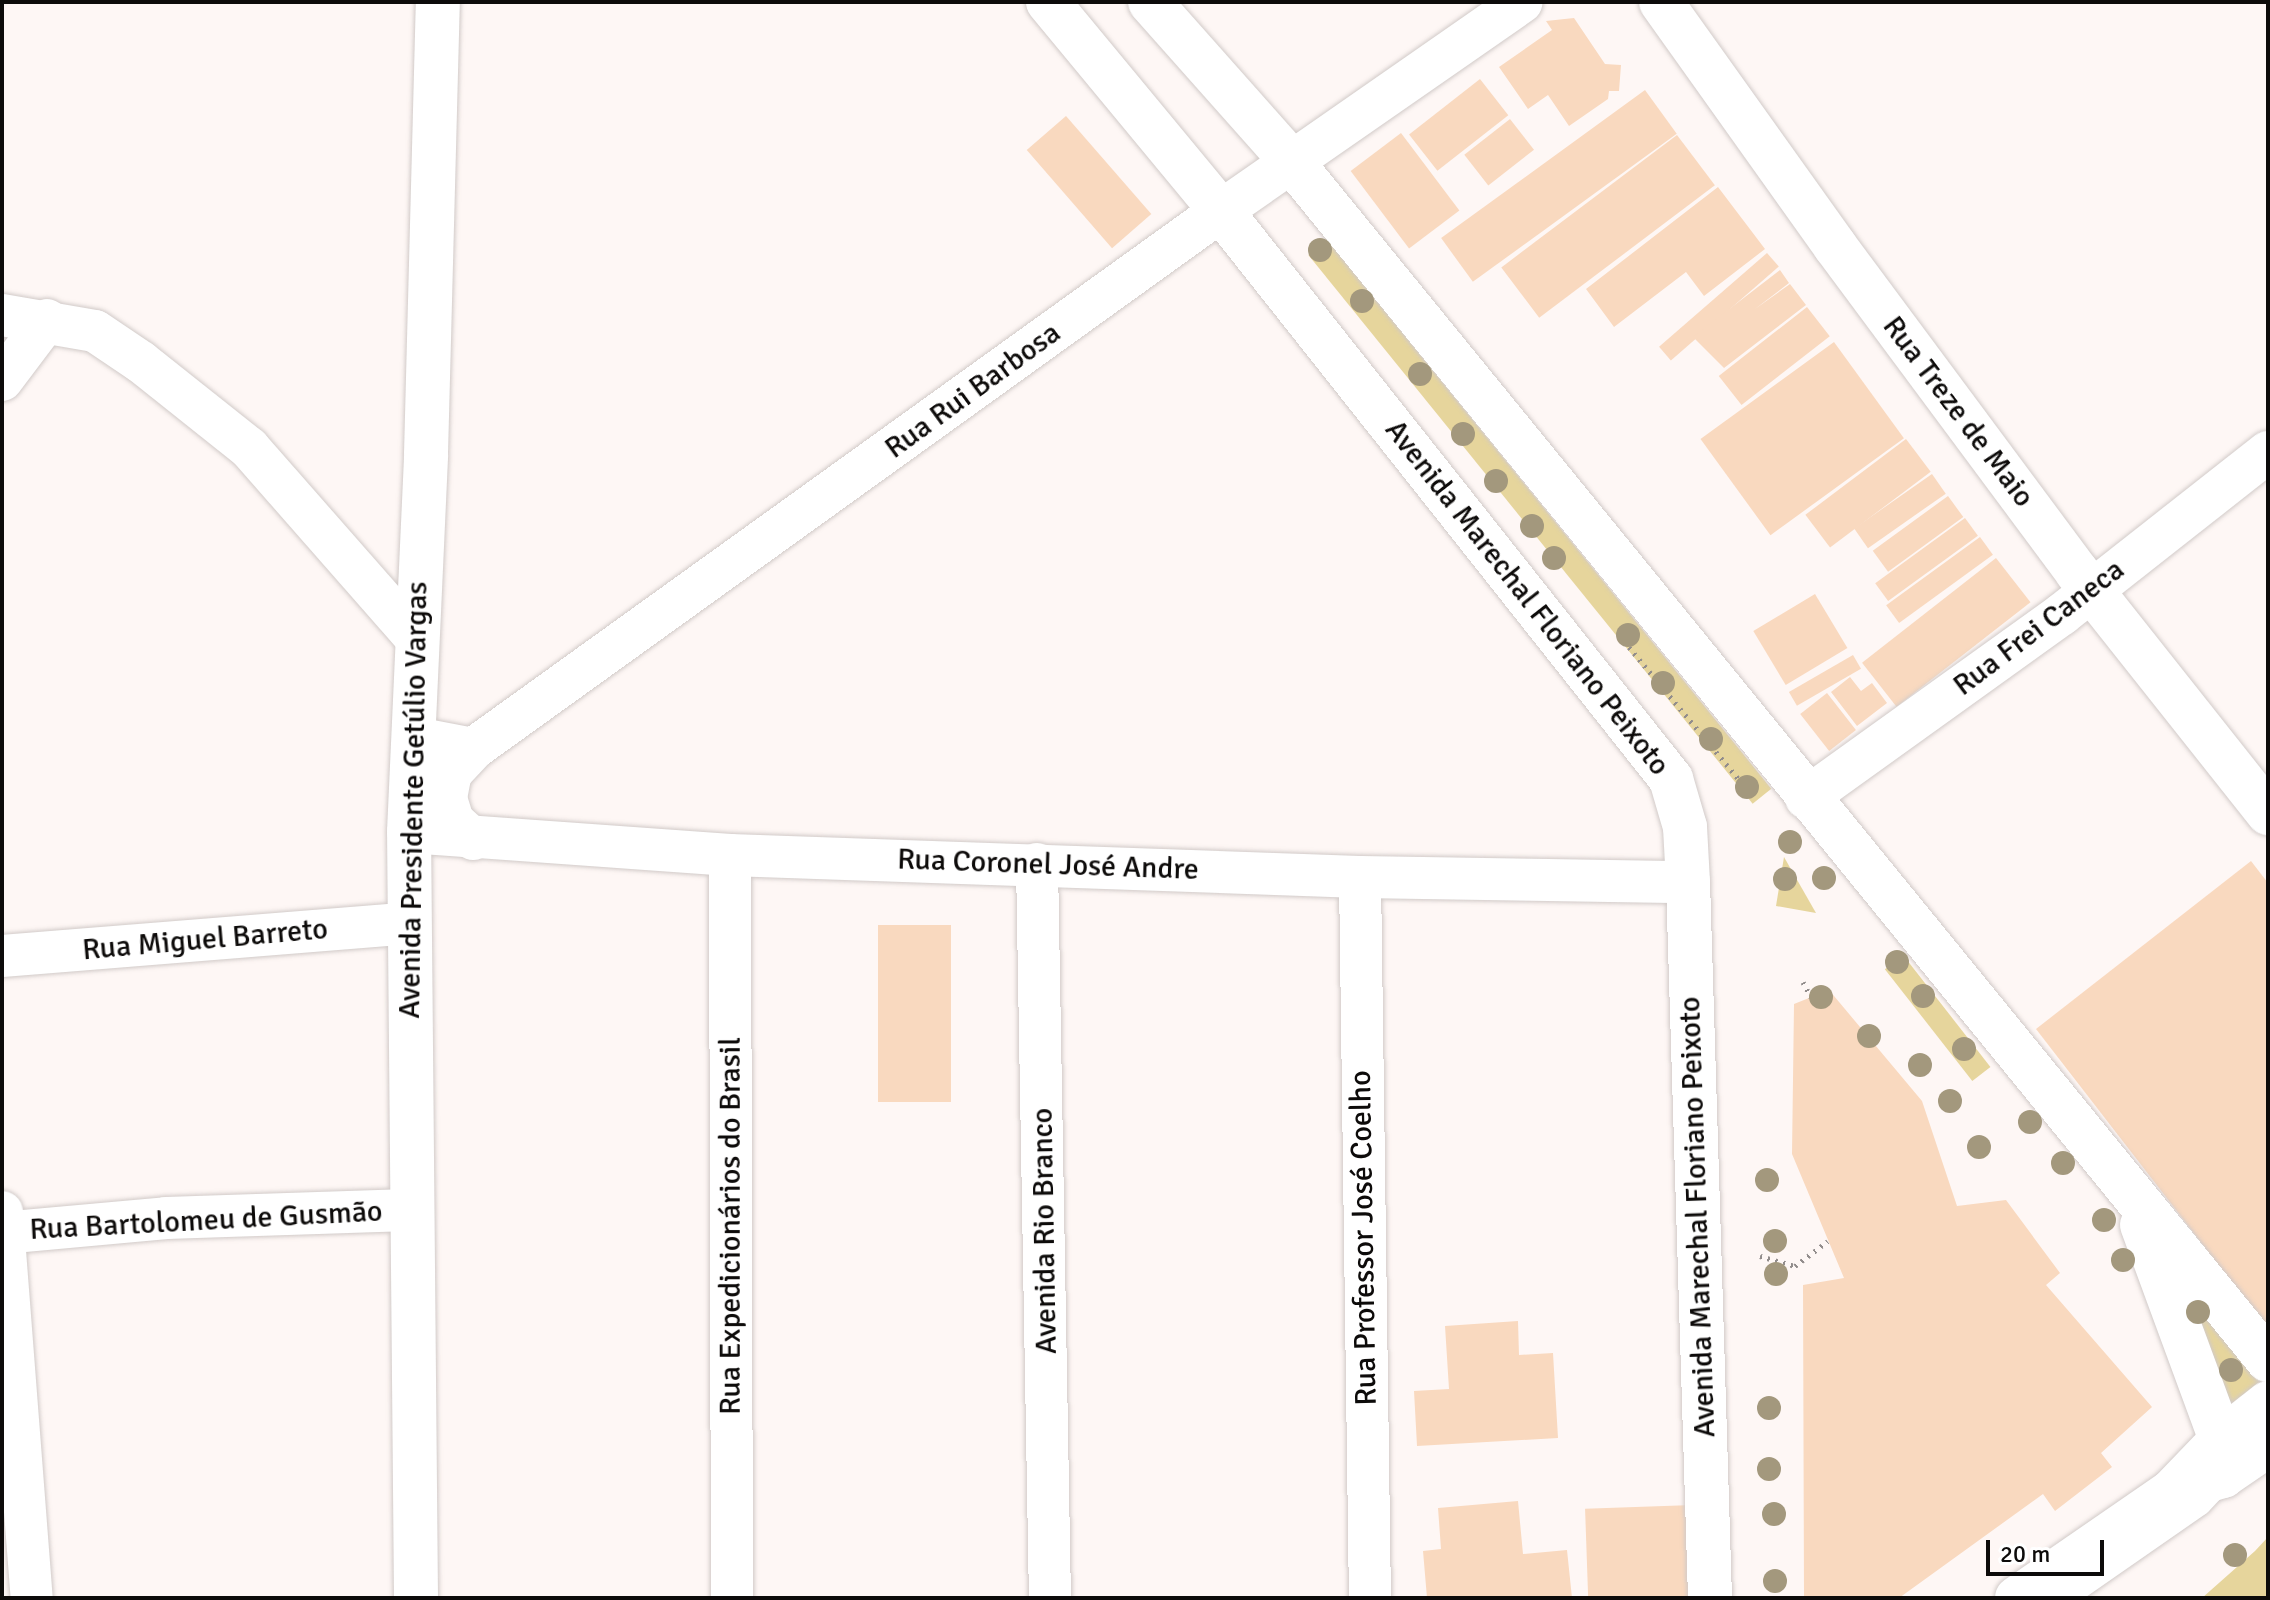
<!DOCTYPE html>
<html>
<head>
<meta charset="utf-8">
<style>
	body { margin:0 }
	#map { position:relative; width:2270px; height:1600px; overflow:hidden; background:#fef7f5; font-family:Signika,sans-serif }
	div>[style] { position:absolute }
	.green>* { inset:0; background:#e6d59c; transform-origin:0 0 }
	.building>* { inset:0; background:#f9d9bf; transform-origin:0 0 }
	.path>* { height:5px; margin-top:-2.5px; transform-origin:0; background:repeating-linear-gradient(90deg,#928d8c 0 2px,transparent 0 8px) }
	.roads { filter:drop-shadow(0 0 2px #d1cac8) drop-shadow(0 0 2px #d1cac8) }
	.lane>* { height:20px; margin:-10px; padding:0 10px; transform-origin:10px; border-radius:10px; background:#fff }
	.street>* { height:42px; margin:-21px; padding:0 21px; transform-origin:21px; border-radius:21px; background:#fff }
	.secondary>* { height:44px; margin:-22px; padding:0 22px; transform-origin:22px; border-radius:22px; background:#fff }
	.primary>* { height:44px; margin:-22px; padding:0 22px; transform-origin:22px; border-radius:22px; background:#fff }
	.trees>* { width:24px; height:24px; margin:-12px; border-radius:50%; background:#a3987d }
	span { translate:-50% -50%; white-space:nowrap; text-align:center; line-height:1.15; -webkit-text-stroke:6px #fff; paint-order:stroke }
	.street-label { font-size:30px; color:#0d0b0a }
	.frame { position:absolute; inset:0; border:4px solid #0d0b0a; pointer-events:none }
	.scale { position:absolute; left:1986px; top:1540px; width:118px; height:36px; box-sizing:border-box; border:4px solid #0d0b0a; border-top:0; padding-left:10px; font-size:24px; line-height:28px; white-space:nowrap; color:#0d0b0a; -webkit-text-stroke:6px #fff; paint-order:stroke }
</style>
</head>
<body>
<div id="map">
	<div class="green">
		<i style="left:1327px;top:240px;width:706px;height:24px;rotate:51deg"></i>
		<i style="clip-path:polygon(1784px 857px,1816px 913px,1776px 906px)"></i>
		<i style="left:1903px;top:955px;width:142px;height:23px;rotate:52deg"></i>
		<i style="clip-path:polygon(2174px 1262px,2265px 1386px,2225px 1415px)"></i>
		<i style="clip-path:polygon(2268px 1537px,2268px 1598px,2202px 1598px,2255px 1551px)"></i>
	</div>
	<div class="building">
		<i style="clip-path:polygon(1574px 18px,1605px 64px,1621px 65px,1619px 91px,1609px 91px,1608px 99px,1569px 126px,1548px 95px,1528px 109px,1499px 67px,1552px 30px,1546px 21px)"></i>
		<i style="left:1480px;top:79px;width:46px;height:90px;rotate:52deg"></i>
		<i style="left:1645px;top:90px;width:54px;height:252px;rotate:54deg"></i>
		<i style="left:1066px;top:116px;width:130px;height:52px;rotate:49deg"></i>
		<i style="left:1510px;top:119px;width:39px;height:58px;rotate:52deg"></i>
		<i style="left:1401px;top:133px;width:97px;height:63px;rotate:53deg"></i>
		<i style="left:1677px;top:135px;width:63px;height:220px;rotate:53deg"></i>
		<i style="clip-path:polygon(1718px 187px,1765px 249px,1704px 296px,1686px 272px,1614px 327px,1586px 289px)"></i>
		<i style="left:1767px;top:253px;width:18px;height:143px;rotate:49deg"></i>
		<i style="clip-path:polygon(1780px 270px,1789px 283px,1755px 309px,1790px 284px,1806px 305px,1724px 368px,1693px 337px)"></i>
		<i style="left:1807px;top:307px;width:37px;height:112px;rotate:52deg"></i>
		<i style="left:1834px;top:342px;width:119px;height:165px;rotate:54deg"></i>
		<i style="left:1906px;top:439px;width:41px;height:126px;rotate:53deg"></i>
		<i style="left:1932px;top:474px;width:24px;height:95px;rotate:55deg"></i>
		<i style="left:1948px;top:496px;width:26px;height:93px;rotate:54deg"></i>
		<i style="left:1965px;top:518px;width:22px;height:111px;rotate:54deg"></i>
		<i style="left:1980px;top:537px;width:22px;height:116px;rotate:54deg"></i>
		<i style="left:1996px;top:558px;width:56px;height:170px;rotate:52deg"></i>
		<i style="left:1815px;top:594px;width:63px;height:72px;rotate:59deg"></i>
		<i style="left:1853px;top:655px;width:16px;height:74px;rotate:60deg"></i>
		<i style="clip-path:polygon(1850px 677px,1861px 691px,1872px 683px,1887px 703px,1857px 726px,1831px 692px)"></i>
		<i style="left:1827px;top:693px;width:47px;height:34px;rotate:52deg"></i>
		<i style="clip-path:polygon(2251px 861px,2268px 883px,2268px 1329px,2036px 1029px)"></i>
		<i style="left:878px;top:925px;width:73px;height:177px"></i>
		<i style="clip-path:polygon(1829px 990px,1922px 1101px,1957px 1206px,2006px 1200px,2060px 1273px,2046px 1285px,2152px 1407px,2101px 1453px,2112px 1467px,2055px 1511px,2043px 1494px,1899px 1598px,1804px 1598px,1803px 1285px,1844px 1278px,1792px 1154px,1794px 1004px)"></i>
		<i style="clip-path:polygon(1518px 1321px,1519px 1355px,1553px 1353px,1558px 1438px,1417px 1446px,1414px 1391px,1449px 1389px,1445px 1326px)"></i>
		<i style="clip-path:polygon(1518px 1501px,1523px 1554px,1567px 1550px,1572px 1598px,1427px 1598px,1423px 1551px,1441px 1549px,1438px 1508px)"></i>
		<i style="left:1693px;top:1505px;width:93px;height:108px;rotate:88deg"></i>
	</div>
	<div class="path">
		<i style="left:1629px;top:647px;width:197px;rotate:50.3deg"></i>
		<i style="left:1803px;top:982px;width:17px;rotate:62deg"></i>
		<i style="left:1760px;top:1256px;width:36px;rotate:16deg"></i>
		<i style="left:1795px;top:1266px;width:41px;rotate:-37.1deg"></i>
	</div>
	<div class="roads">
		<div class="lane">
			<i style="left:2067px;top:1598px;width:163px;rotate:-34.8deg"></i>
			<i style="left:2201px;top:1505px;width:25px;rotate:-47deg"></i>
		</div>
		<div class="street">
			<i style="left:2px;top:315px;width:94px;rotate:9.8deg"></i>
			<i style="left:95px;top:331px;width:55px;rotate:34deg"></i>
			<i style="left:141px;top:362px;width:138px;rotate:38.5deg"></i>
			<i style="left:249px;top:448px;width:253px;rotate:48.7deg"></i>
			<i style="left:2px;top:380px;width:75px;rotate:-53.1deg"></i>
			<i style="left:416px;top:738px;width:58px;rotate:10.9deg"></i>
			<i style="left:473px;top:749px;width:921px;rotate:-35.73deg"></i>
			<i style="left:1221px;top:211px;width:366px;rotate:-34.8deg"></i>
			<i style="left:1806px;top:798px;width:315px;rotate:-35.7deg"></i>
			<i style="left:2062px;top:614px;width:262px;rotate:-38.2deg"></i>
			<i style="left:409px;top:832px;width:322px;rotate:4.1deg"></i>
			<i style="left:730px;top:855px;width:630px;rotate:2deg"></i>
			<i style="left:1360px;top:877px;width:328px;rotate:0.9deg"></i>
			<i style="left:473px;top:839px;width:27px;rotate:-138deg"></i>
			<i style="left:453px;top:821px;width:24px;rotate:-107deg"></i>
			<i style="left:446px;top:798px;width:25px;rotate:-79deg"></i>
			<i style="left:451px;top:773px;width:33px;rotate:-47deg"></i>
			<i style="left:730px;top:855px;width:743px;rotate:89.85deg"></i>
			<i style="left:1037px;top:864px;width:734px;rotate:88.99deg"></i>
			<i style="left:1360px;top:877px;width:721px;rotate:89.21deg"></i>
			<i style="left:2px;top:956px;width:408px;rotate:-4.6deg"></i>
			<i style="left:2px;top:1212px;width:387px;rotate:85.6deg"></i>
			<i style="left:2px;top:1233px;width:165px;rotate:-5.2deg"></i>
			<i style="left:166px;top:1218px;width:243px;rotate:-1.9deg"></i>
		</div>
		<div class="secondary">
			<i style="left:1661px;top:2px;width:300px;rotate:54.5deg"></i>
			<i style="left:1835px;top:246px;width:406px;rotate:53.4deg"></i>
			<i style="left:2077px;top:572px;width:308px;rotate:51.6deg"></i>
			<i style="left:416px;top:1598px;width:766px;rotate:-90.52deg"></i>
			<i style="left:409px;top:832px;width:378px;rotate:-87.4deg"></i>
			<i style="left:426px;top:454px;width:452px;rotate:-88.5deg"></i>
		</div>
		<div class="primary">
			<i style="left:1048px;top:2px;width:271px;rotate:50.4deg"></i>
			<i style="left:1221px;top:211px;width:725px;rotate:51.61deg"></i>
			<i style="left:1671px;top:779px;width:50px;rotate:73.7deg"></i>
			<i style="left:1685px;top:827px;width:55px;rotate:86.9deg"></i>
			<i style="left:1688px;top:882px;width:716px;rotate:88.24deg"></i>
			<i style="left:1150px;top:2px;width:213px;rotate:48.4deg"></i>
			<i style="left:1291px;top:161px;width:1547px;rotate:50.83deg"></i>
			<i style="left:2142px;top:1225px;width:229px;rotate:69.8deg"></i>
			<i style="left:2185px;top:1487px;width:40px;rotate:-16deg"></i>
			<i style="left:2223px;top:1476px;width:55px;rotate:-34.6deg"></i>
			<i style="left:2017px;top:1598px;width:188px;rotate:-34.6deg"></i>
			<i style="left:2172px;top:1491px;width:71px;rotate:-46.1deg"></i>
			<i style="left:2221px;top:1440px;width:60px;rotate:-38.2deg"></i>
		</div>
	</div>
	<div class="trees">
		<i style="left:1320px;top:250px"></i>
		<i style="left:1362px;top:301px"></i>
		<i style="left:1420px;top:374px"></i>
		<i style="left:1463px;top:434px"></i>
		<i style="left:1496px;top:481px"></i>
		<i style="left:1532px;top:526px"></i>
		<i style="left:1554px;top:558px"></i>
		<i style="left:1628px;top:635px"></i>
		<i style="left:1663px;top:683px"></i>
		<i style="left:1711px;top:739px"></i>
		<i style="left:1747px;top:787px"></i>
		<i style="left:1790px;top:842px"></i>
		<i style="left:1824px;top:878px"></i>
		<i style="left:1785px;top:879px"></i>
		<i style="left:1897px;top:962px"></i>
		<i style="left:1923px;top:996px"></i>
		<i style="left:1821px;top:997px"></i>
		<i style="left:1869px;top:1036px"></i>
		<i style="left:1964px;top:1049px"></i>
		<i style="left:1920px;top:1065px"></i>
		<i style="left:1950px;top:1101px"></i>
		<i style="left:2030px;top:1122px"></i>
		<i style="left:1979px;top:1147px"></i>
		<i style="left:2063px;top:1163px"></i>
		<i style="left:1767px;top:1180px"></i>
		<i style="left:2104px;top:1220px"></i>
		<i style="left:1775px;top:1241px"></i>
		<i style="left:2123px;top:1260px"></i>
		<i style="left:1776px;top:1274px"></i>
		<i style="left:2198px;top:1312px"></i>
		<i style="left:2231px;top:1370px"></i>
		<i style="left:1769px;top:1408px"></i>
		<i style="left:1769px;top:1469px"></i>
		<i style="left:1774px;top:1514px"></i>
		<i style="left:2235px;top:1555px"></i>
		<i style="left:1775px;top:1581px"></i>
	</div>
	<div class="street-label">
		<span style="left:973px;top:391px;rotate:-36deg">Rua Rui Barbosa</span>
		<span style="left:1958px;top:412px;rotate:53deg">Rua Treze de Maio</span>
		<span style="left:1527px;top:598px;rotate:52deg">Avenida Marechal Floriano Peixoto</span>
		<span style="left:2039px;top:628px;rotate:-37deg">Rua Frei Caneca</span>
		<span style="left:414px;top:800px;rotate:-89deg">Avenida Presidente Getúlio Vargas</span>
		<span style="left:1048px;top:865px;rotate:2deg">Rua Coronel José Andre</span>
		<span style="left:205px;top:940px;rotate:-5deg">Rua Miguel Barreto</span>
		<span style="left:1698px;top:1217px;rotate:-92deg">Avenida Marechal Floriano Peixoto</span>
		<span style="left:206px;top:1221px;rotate:-3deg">Rua Bartolomeu de Gusmão</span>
		<span style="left:731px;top:1226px;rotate:-90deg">Rua Expedicionários do Brasil</span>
		<span style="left:1045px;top:1231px;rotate:-91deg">Avenida Rio Branco</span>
		<span style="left:1364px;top:1238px;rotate:-91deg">Rua Professor José Coelho</span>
	</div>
	<div class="frame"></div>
	<div class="scale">20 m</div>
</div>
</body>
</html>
